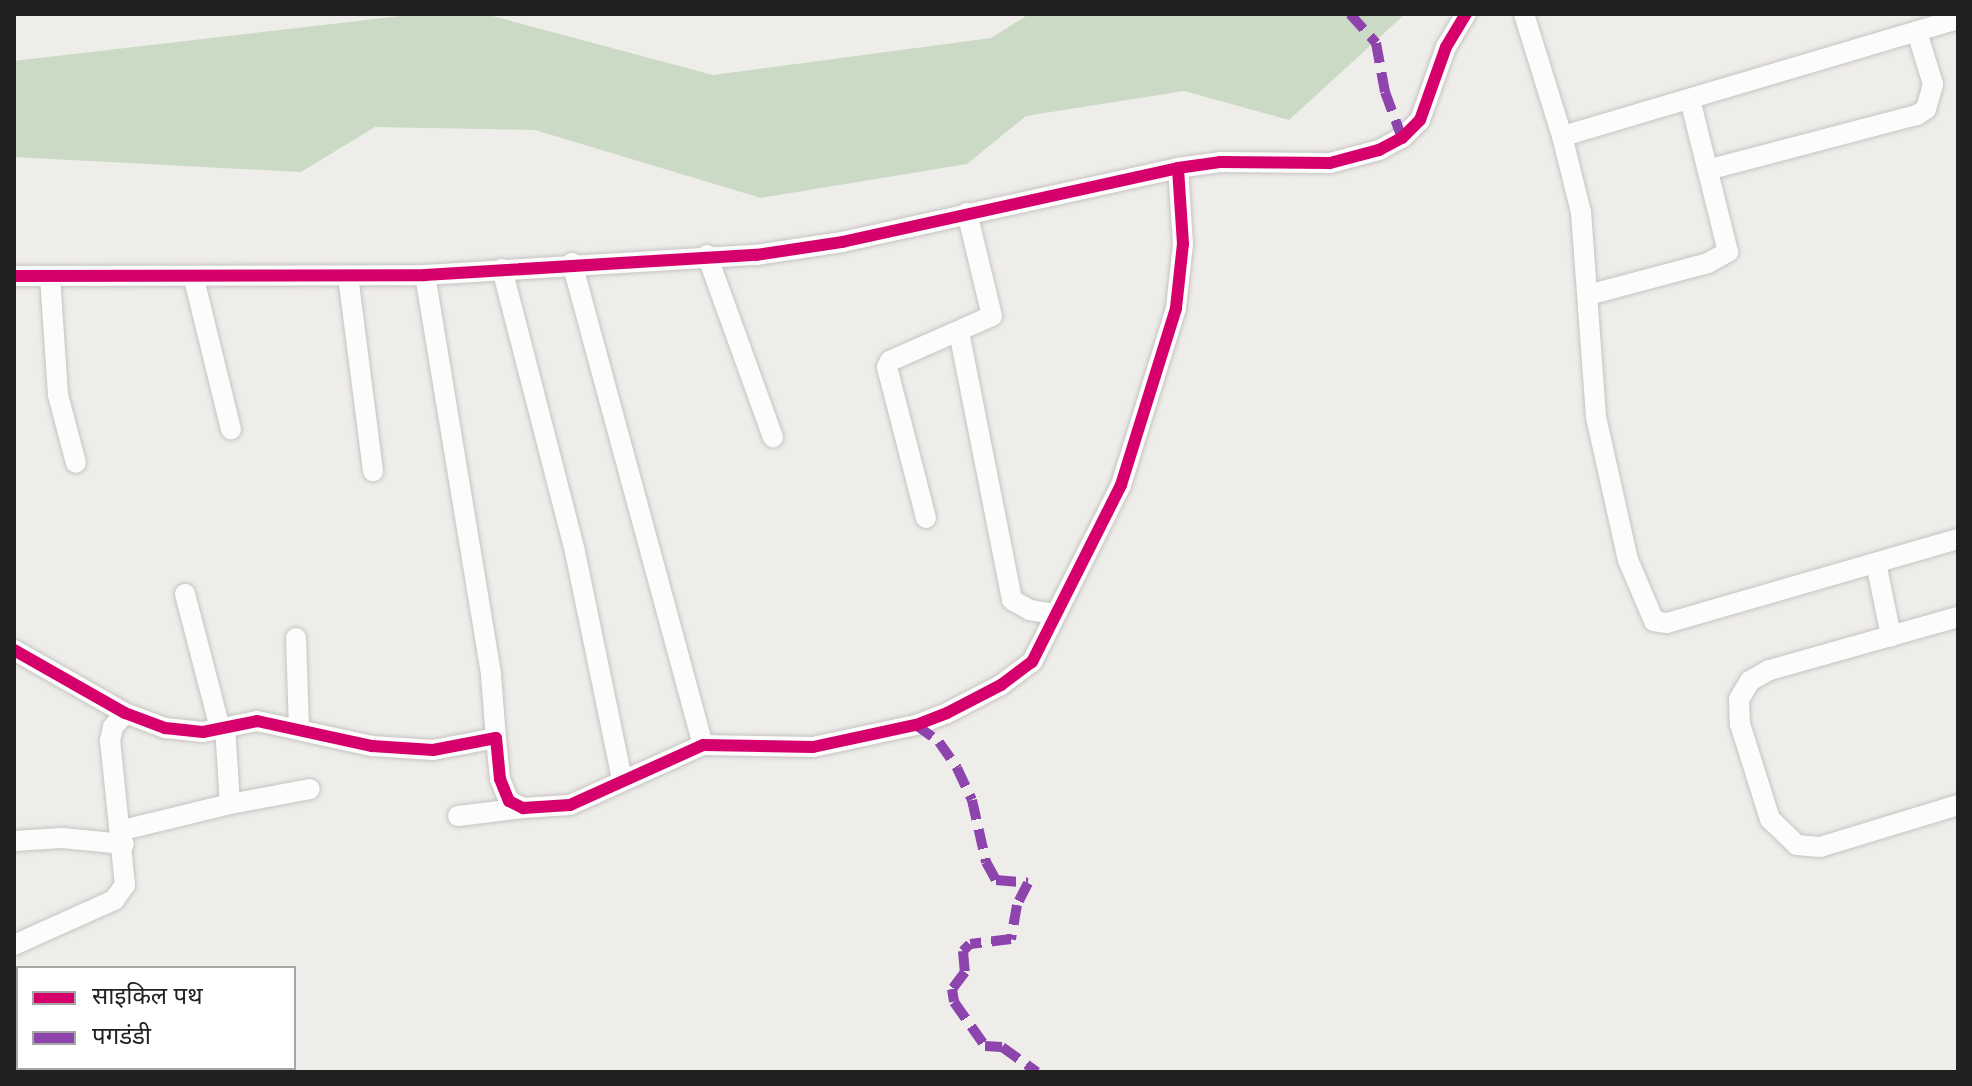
<!DOCTYPE html>
<html>
<head>
<meta charset="utf-8">
<style>
	body { margin:0 }
	#map { position:relative; width:1972px; height:1086px; overflow:hidden; background:#efedea; font-family:"Fira Sans","Noto Sans Devanagari",sans-serif }
	div>[style] { position:absolute }
	.forest>* { inset:0; background:#cbdac4 }
	.roads { filter:drop-shadow(0 0 2px #c5c4c2) drop-shadow(0 0 2px #c5c4c2) }
	.minor>* { height:20px; margin:-10px; padding:0 10px; transform-origin:10px; border-radius:10px; background:#fdfcfc }
	.quiet>* { height:10px; margin-top:-5px; transform-origin:0; background:repeating-linear-gradient(90deg,#8e44ad 0 20px,transparent 0 30px) }
	.cycleway>* { height:12px; margin:-6px; padding:0 6px; transform-origin:6px; border-radius:6px; background:#d6006c }
	span { translate:-50% -50%; white-space:nowrap; text-align:center; line-height:1.15; -webkit-text-stroke:7px #fff; paint-order:stroke }
	.frame { position:absolute; inset:0; border:16px solid #212121; pointer-events:none }
	.legend { position:absolute; left:16px; top:966px; width:280px; height:104px; box-sizing:border-box; background:#fff; border:2px solid #a6a6a6; margin:0; padding:10px 14px; list-style:none; font-size:24px; color:#212121 }
	.legend li { display:flex; align-items:center; gap:16px; height:40px }
	.legend b { width:40px; border:2px solid #a6a6a6 }
</style>
</head>
<body>
<div id="map">
	<div class="forest">
		<i style="clip-path:polygon(418px 14px,485px 14px,713px 75px,991px 38px,1029px 14px,1405px 14px,1289px 120px,1184px 91px,1026px 116px,967px 164px,761px 198px,535px 130px,375px 127px,301px 172px,14px 157px,14px 61px)"></i>
	</div>
	<div class="roads">
		<div class="minor">
			<i style="left:1524px;top:14px;width:128px;rotate:72.7deg"></i>
			<i style="left:1958px;top:19px;width:413px;rotate:163.5deg"></i>
			<i style="left:1562px;top:136px;width:78px;rotate:76deg"></i>
			<i style="left:1581px;top:212px;width:206px;rotate:85.8deg"></i>
			<i style="left:1596px;top:417px;width:147px;rotate:77.4deg"></i>
			<i style="left:1628px;top:560px;width:66px;rotate:66.9deg"></i>
			<i style="left:1654px;top:621px;width:13px;rotate:9deg"></i>
			<i style="left:1667px;top:623px;width:303px;rotate:-16.1deg"></i>
			<i style="left:1711px;top:169px;width:213px;rotate:-14.7deg"></i>
			<i style="left:1917px;top:115px;width:11px;rotate:-34deg"></i>
			<i style="left:1926px;top:109px;width:26px;rotate:-74deg"></i>
			<i style="left:1933px;top:84px;width:54px;rotate:-107.1deg"></i>
			<i style="left:707px;top:255px;width:194px;rotate:70.1deg"></i>
			<i style="left:572px;top:263px;width:499px;rotate:74.8deg"></i>
			<i style="left:502px;top:269px;width:292px;rotate:75.5deg"></i>
			<i style="left:575px;top:552px;width:232px;rotate:78.3deg"></i>
			<i style="left:425px;top:275px;width:405px;rotate:80.6deg"></i>
			<i style="left:491px;top:675px;width:63px;rotate:85.5deg"></i>
			<i style="left:14px;top:276px;width:411px;rotate:-0.1deg"></i>
			<i style="left:425px;top:275px;width:332px;rotate:-3.5deg"></i>
			<i style="left:756px;top:255px;width:87px;rotate:-8.6deg"></i>
			<i style="left:842px;top:242px;width:344px;rotate:-12.4deg"></i>
			<i style="left:1178px;top:168px;width:42px;rotate:-8.1deg"></i>
			<i style="left:1220px;top:162px;width:110px;rotate:0.5deg"></i>
			<i style="left:1330px;top:163px;width:51px;rotate:-14.9deg"></i>
			<i style="left:1379px;top:150px;width:26px;rotate:-28deg"></i>
			<i style="left:1402px;top:138px;width:25px;rotate:-45deg"></i>
			<i style="left:1420px;top:120px;width:77px;rotate:-70.4deg"></i>
			<i style="left:1446px;top:47px;width:39px;rotate:-59deg"></i>
			<i style="left:348px;top:276px;width:197px;rotate:82.7deg"></i>
			<i style="left:50px;top:277px;width:118px;rotate:86.1deg"></i>
			<i style="left:58px;top:395px;width:70px;rotate:75.2deg"></i>
			<i style="left:194px;top:279px;width:155px;rotate:76.2deg"></i>
			<i style="left:1588px;top:295px;width:124px;rotate:-14.9deg"></i>
			<i style="left:1708px;top:263px;width:23px;rotate:-29deg"></i>
			<i style="left:1728px;top:252px;width:157px;rotate:-104deg"></i>
			<i style="left:959px;top:332px;width:273px;rotate:78.8deg"></i>
			<i style="left:1012px;top:600px;width:21px;rotate:29deg"></i>
			<i style="left:1030px;top:610px;width:24px;rotate:9deg"></i>
			<i style="left:926px;top:518px;width:156px;rotate:-104.5deg"></i>
			<i style="left:887px;top:367px;width:7px;rotate:-63deg"></i>
			<i style="left:890px;top:361px;width:111px;rotate:-23.8deg"></i>
			<i style="left:992px;top:316px;width:106px;rotate:-103.6deg"></i>
			<i style="left:1876px;top:563px;width:75px;rotate:78.4deg"></i>
			<i style="left:185px;top:594px;width:138px;rotate:75.4deg"></i>
			<i style="left:1958px;top:617px;width:196px;rotate:164.3deg"></i>
			<i style="left:1769px;top:670px;width:22px;rotate:150deg"></i>
			<i style="left:1750px;top:681px;width:21px;rotate:121deg"></i>
			<i style="left:1739px;top:699px;width:25px;rotate:88deg"></i>
			<i style="left:1740px;top:724px;width:100px;rotate:72.5deg"></i>
			<i style="left:1770px;top:819px;width:37px;rotate:44deg"></i>
			<i style="left:1797px;top:845px;width:23px;rotate:5deg"></i>
			<i style="left:1820px;top:847px;width:144px;rotate:-16.9deg"></i>
			<i style="left:296px;top:638px;width:90px;rotate:88.1deg"></i>
			<i style="left:14px;top:650px;width:128px;rotate:29.6deg"></i>
			<i style="left:125px;top:713px;width:43px;rotate:20.6deg"></i>
			<i style="left:165px;top:728px;width:38px;rotate:6deg"></i>
			<i style="left:203px;top:732px;width:55px;rotate:-11.5deg"></i>
			<i style="left:257px;top:721px;width:118px;rotate:12.3deg"></i>
			<i style="left:372px;top:746px;width:61px;rotate:3.8deg"></i>
			<i style="left:433px;top:750px;width:64px;rotate:-10.8deg"></i>
			<i style="left:496px;top:738px;width:41px;rotate:84.4deg"></i>
			<i style="left:500px;top:779px;width:24px;rotate:68deg"></i>
			<i style="left:509px;top:801px;width:16px;rotate:27deg"></i>
			<i style="left:523px;top:808px;width:47px;rotate:-3.7deg"></i>
			<i style="left:570px;top:805px;width:146px;rotate:-24.3deg"></i>
			<i style="left:703px;top:745px;width:110px;rotate:1deg"></i>
			<i style="left:813px;top:747px;width:105px;rotate:-12.1deg"></i>
			<i style="left:916px;top:725px;width:33px;rotate:-21deg"></i>
			<i style="left:947px;top:713px;width:61px;rotate:-27.4deg"></i>
			<i style="left:1001px;top:685px;width:39px;rotate:-37deg"></i>
			<i style="left:1032px;top:662px;width:198px;rotate:-63.3deg"></i>
			<i style="left:1121px;top:485px;width:185px;rotate:-72.7deg"></i>
			<i style="left:1176px;top:308px;width:64px;rotate:-83.8deg"></i>
			<i style="left:1183px;top:244px;width:76px;rotate:-93.8deg"></i>
			<i style="left:230px;top:804px;width:81px;rotate:-10.6deg"></i>
			<i style="left:458px;top:816px;width:65px;rotate:-7deg"></i>
			<i style="left:123px;top:830px;width:110px;rotate:-13.7deg"></i>
			<i style="left:230px;top:804px;width:77px;rotate:-93.7deg"></i>
			<i style="left:14px;top:841px;width:48px;rotate:-3.6deg"></i>
			<i style="left:62px;top:838px;width:62px;rotate:5.5deg"></i>
			<i style="left:14px;top:945px;width:110px;rotate:-24.2deg"></i>
			<i style="left:114px;top:900px;width:19px;rotate:-54deg"></i>
			<i style="left:125px;top:885px;width:145px;rotate:-95.9deg"></i>
			<i style="left:110px;top:741px;width:14px;rotate:-78deg"></i>
			<i style="left:113px;top:727px;width:18px;rotate:-49deg"></i>
		</div>
	</div>
	<div class="quiet">
		<i style="left:1350px;top:14px;width:39px;rotate:48deg"></i>
		<i style="left:1376px;top:43px;width:50px;rotate:79.6deg"></i>
		<i style="left:1385px;top:92px;width:49px;rotate:69.7deg"></i>
		<i style="left:916px;top:725px;width:29px;rotate:36deg"></i>
		<i style="left:939px;top:742px;width:32px;rotate:55deg"></i>
		<i style="left:957px;top:768px;width:35px;rotate:65deg"></i>
		<i style="left:972px;top:800px;width:64px;rotate:77.3deg"></i>
		<i style="left:986px;top:862px;width:21px;rotate:61deg"></i>
		<i style="left:996px;top:880px;width:32px;rotate:5deg"></i>
		<i style="left:1028px;top:883px;width:25px;rotate:117deg"></i>
		<i style="left:1017px;top:905px;width:35px;rotate:100deg"></i>
		<i style="left:1011px;top:939px;width:41px;rotate:173deg"></i>
		<i style="left:970px;top:944px;width:10px;rotate:135deg"></i>
		<i style="left:963px;top:951px;width:21px;rotate:85deg"></i>
		<i style="left:965px;top:972px;width:21px;rotate:127deg"></i>
		<i style="left:952px;top:989px;width:13px;rotate:81deg"></i>
		<i style="left:954px;top:1002px;width:54px;rotate:54.8deg"></i>
		<i style="left:985px;top:1046px;width:17px;rotate:3deg"></i>
		<i style="left:1002px;top:1047px;width:43px;rotate:35.5deg"></i>
	</div>
	<div class="cycleway">
		<i style="left:14px;top:276px;width:411px;rotate:-0.1deg"></i>
		<i style="left:425px;top:275px;width:332px;rotate:-3.5deg"></i>
		<i style="left:756px;top:255px;width:87px;rotate:-8.6deg"></i>
		<i style="left:842px;top:242px;width:344px;rotate:-12.4deg"></i>
		<i style="left:1178px;top:168px;width:42px;rotate:-8.1deg"></i>
		<i style="left:1220px;top:162px;width:110px;rotate:0.5deg"></i>
		<i style="left:1330px;top:163px;width:51px;rotate:-14.9deg"></i>
		<i style="left:1379px;top:150px;width:26px;rotate:-28deg"></i>
		<i style="left:1402px;top:138px;width:25px;rotate:-45deg"></i>
		<i style="left:1420px;top:120px;width:77px;rotate:-70.4deg"></i>
		<i style="left:1446px;top:47px;width:39px;rotate:-59deg"></i>
		<i style="left:14px;top:650px;width:128px;rotate:29.6deg"></i>
		<i style="left:125px;top:713px;width:43px;rotate:20.6deg"></i>
		<i style="left:165px;top:728px;width:38px;rotate:6deg"></i>
		<i style="left:203px;top:732px;width:55px;rotate:-11.5deg"></i>
		<i style="left:257px;top:721px;width:118px;rotate:12.3deg"></i>
		<i style="left:372px;top:746px;width:61px;rotate:3.8deg"></i>
		<i style="left:433px;top:750px;width:64px;rotate:-10.8deg"></i>
		<i style="left:496px;top:738px;width:41px;rotate:84.4deg"></i>
		<i style="left:500px;top:779px;width:24px;rotate:68deg"></i>
		<i style="left:509px;top:801px;width:16px;rotate:27deg"></i>
		<i style="left:523px;top:808px;width:47px;rotate:-3.7deg"></i>
		<i style="left:570px;top:805px;width:146px;rotate:-24.3deg"></i>
		<i style="left:703px;top:745px;width:110px;rotate:1deg"></i>
		<i style="left:813px;top:747px;width:105px;rotate:-12.1deg"></i>
		<i style="left:916px;top:725px;width:33px;rotate:-21deg"></i>
		<i style="left:947px;top:713px;width:61px;rotate:-27.4deg"></i>
		<i style="left:1001px;top:685px;width:39px;rotate:-37deg"></i>
		<i style="left:1032px;top:662px;width:198px;rotate:-63.3deg"></i>
		<i style="left:1121px;top:485px;width:185px;rotate:-72.7deg"></i>
		<i style="left:1176px;top:308px;width:64px;rotate:-83.8deg"></i>
		<i style="left:1183px;top:244px;width:76px;rotate:-93.8deg"></i>
	</div>
	<div class="frame"></div>
	<ul class="legend">
	<li><b style="height:10px;background:#d6006c"></b>साइकिल पथ</li>
	<li><b style="height:10px;background:#8e44ad"></b>पगडंडी</li>
	</ul>
</div>
</body>
</html>
